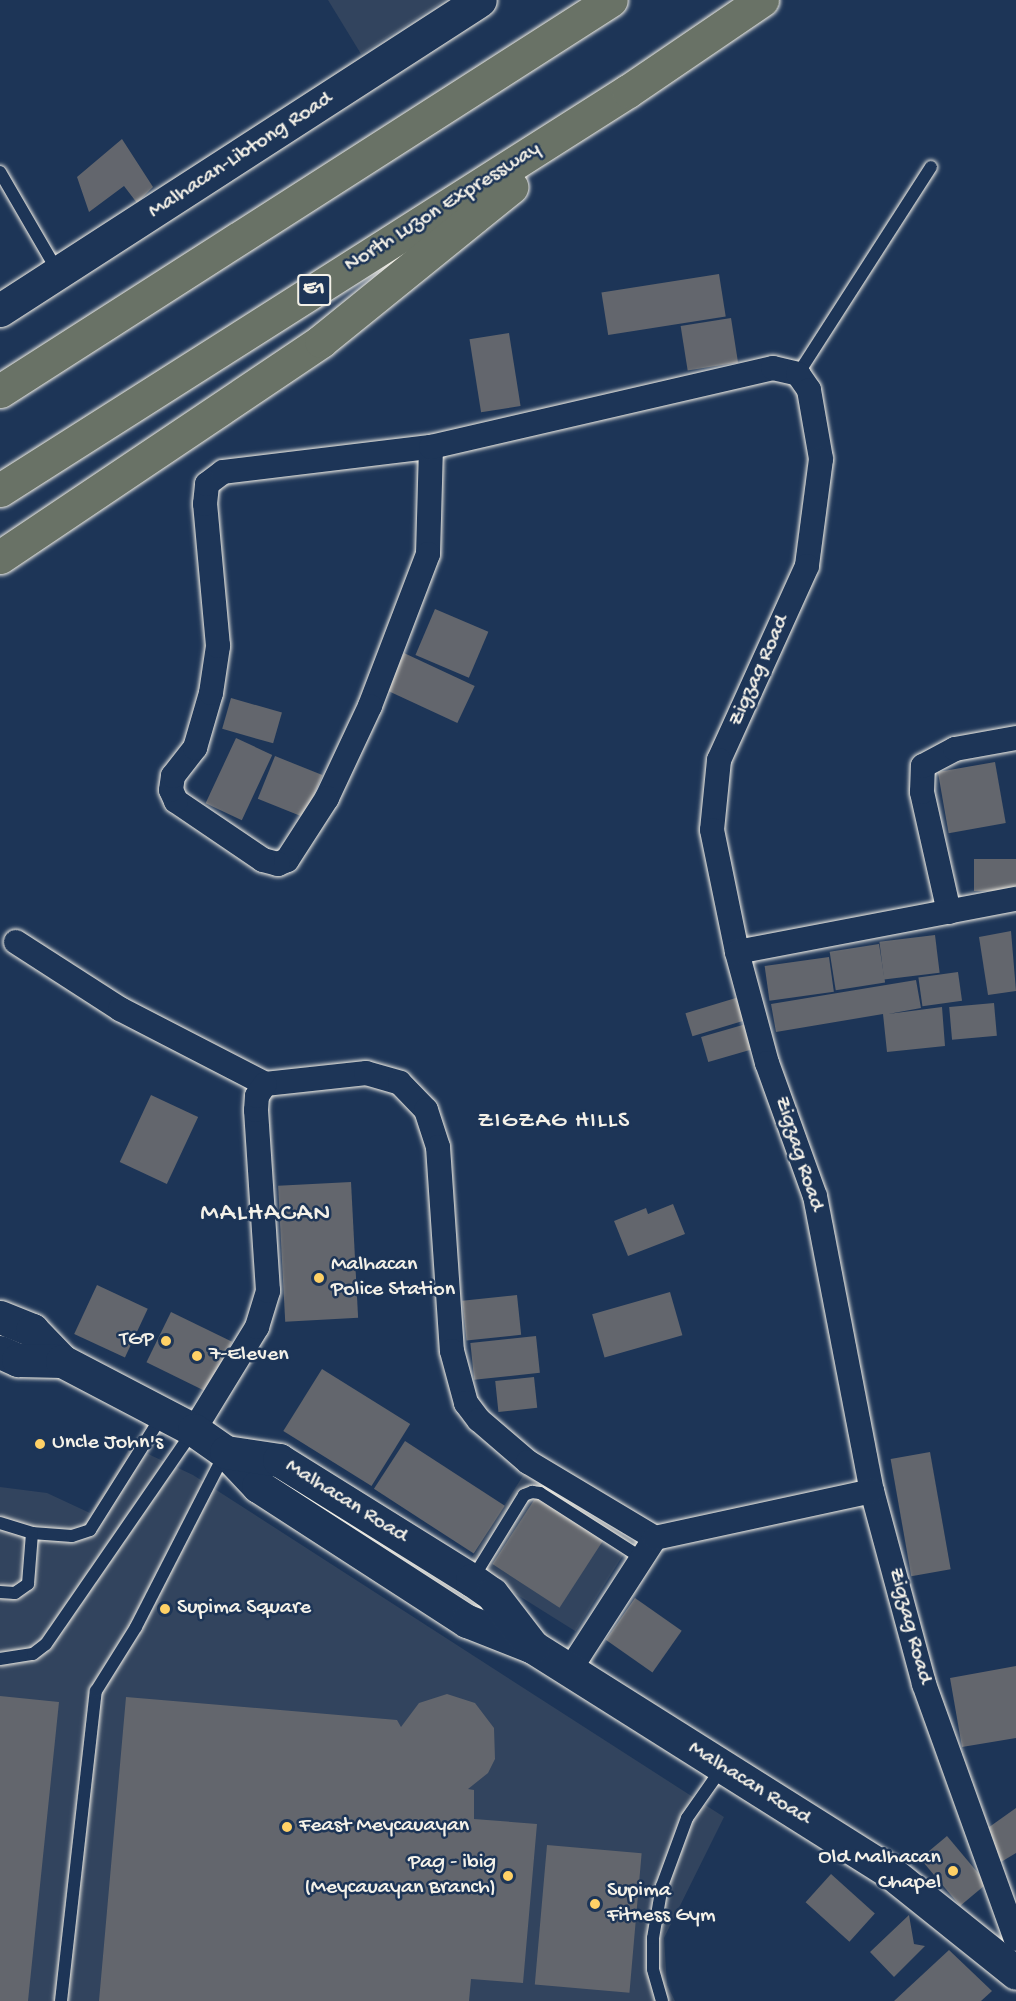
<!DOCTYPE html>
<html>
<head>
<meta charset="utf-8">
<style>
	body { margin:0 }
	#map { position:relative; width:1016px; height:2001px; overflow:hidden; background:#1d3557; font-family:"Gochi Hand",sans-serif }
	div>[style] { position:absolute }
	.built>* { inset:0; background:#32445e; transform-origin:0 0 }
	.building>* { inset:0; background:#63666d; transform-origin:0 0 }
	.roads { filter:drop-shadow(0 0 2px #f4f1e8) drop-shadow(0 0 2px #f4f1e8) }
	.lane>* { height:12px; margin:-6px; padding:0 6px; transform-origin:6px; border-radius:6px; background:#1d3557 }
	.street>* { height:24px; margin:-12px; padding:0 12px; transform-origin:12px; border-radius:12px; background:#1d3557 }
	.secondary>* { height:33px; margin:-16.5px; padding:0 16.5px; transform-origin:16.5px; border-radius:16.5px; background:#1d3557 }
	.highway>* { height:33px; margin:-16.5px; padding:0 16.5px; transform-origin:16.5px; border-radius:16.5px; background:#697266 }
	.dots>* { width:16px; height:16px; translate:-50% -50%; box-sizing:border-box; border:3px solid #1d3557; border-radius:50% }
	span { translate:-50% -50%; white-space:nowrap; text-align:center; line-height:1.15; -webkit-text-stroke:5px #1d3557; paint-order:stroke }
	.shield-label span { padding:2px 4px; background:#1d3557; border:2px solid; border-radius:4px; -webkit-text-stroke-width:0 }
	.shield-label { font-size:21px; color:#f4f1e8; font-weight:700 }
	.street-label { font-size:22px; color:#f4f1e8 }
	.poi-label { font-size:22px; color:#f4f1e8 }
	.left { translate:0 -50%; text-align:left }
	.right { translate:-100% -50%; text-align:right }
	.neighbourhood-label { font-size:24px; color:#f4f1e8; letter-spacing:1.5px }
	.quarter-label { font-size:26px; color:#f4f1e8; letter-spacing:1.5px }
</style>
</head>
<body>
<div id="map">
	<div class="built">
		<i style="clip-path:polygon(328px 0,445px 0,361px 54px)"></i>
		<i style="clip-path:polygon(131px 1446px,193px 1475px,724px 1817px,664px 1938px,667px 1985px,675px 2001px,0 2001px,0 1487px,47px 1493px,90px 1513px)"></i>
		<i style="left:524px;top:1474px;width:127px;height:106px;rotate:32deg"></i>
	</div>
	<div class="building">
		<i style="clip-path:polygon(122px 139px,153px 187px,137px 203px,124px 186px,89px 212px,77px 177px)"></i>
		<i style="left:719px;top:274px;width:43px;height:119px;rotate:81deg"></i>
		<i style="left:731px;top:318px;width:45px;height:51px;rotate:81deg"></i>
		<i style="left:509px;top:333px;width:74px;height:40px;rotate:81deg"></i>
		<i style="left:435px;top:609px;width:58px;height:50px;rotate:23deg"></i>
		<i style="left:404px;top:653px;width:78px;height:41px;rotate:25deg"></i>
		<i style="left:231px;top:698px;width:53px;height:32px;rotate:16deg"></i>
		<i style="left:236px;top:738px;width:40px;height:72px;rotate:25deg"></i>
		<i style="left:275px;top:756px;width:51px;height:46px;rotate:22deg"></i>
		<i style="left:995px;top:762px;width:62px;height:58px;rotate:80deg"></i>
		<i style="left:1016px;top:859px;width:32px;height:42px;rotate:90deg"></i>
		<i style="clip-path:polygon(1011px 931px,1016px 991px,988px 995px,979px 937px)"></i>
		<i style="left:935px;top:935px;width:38px;height:56px;rotate:83deg"></i>
		<i style="left:879px;top:944px;width:39px;height:50px;rotate:81deg"></i>
		<i style="left:829px;top:957px;width:35px;height:65px;rotate:82deg"></i>
		<i style="left:958px;top:972px;width:29px;height:40px;rotate:82deg"></i>
		<i style="clip-path:polygon(916px 980px,921px 1008px,888px 1014px,942px 1007px,945px 1046px,887px 1052px,883px 1014px,776px 1032px,771px 1004px)"></i>
		<i style="left:739px;top:997px;width:24px;height:56px;rotate:73deg"></i>
		<i style="left:994px;top:1003px;width:33px;height:45px;rotate:85deg"></i>
		<i style="left:753px;top:1022px;width:26px;height:54px;rotate:74deg"></i>
		<i style="left:151px;top:1095px;width:52px;height:74px;rotate:25deg"></i>
		<i style="left:351px;top:1182px;width:136px;height:73px;rotate:87deg"></i>
		<i style="clip-path:polygon(673px 1204px,685px 1234px,628px 1256px,614px 1221px,646px 1208px,648px 1214px)"></i>
		<i style="left:97px;top:1285px;width:56px;height:54px;rotate:25deg"></i>
		<i style="left:670px;top:1292px;width:45px;height:81px;rotate:74deg"></i>
		<i style="left:517px;top:1295px;width:40px;height:55px;rotate:84deg"></i>
		<i style="left:171px;top:1312px;width:68px;height:56px;rotate:26deg"></i>
		<i style="left:536px;top:1336px;width:37px;height:66px;rotate:84deg"></i>
		<i style="left:322px;top:1369px;width:104px;height:73px;rotate:32deg"></i>
		<i style="left:534px;top:1377px;width:31px;height:39px;rotate:84deg"></i>
		<i style="left:405px;top:1441px;width:119px;height:57px;rotate:33deg"></i>
		<i style="left:930px;top:1452px;width:119px;height:40px;rotate:80deg"></i>
		<i style="left:536px;top:1497px;width:80px;height:80px;rotate:33deg"></i>
		<i style="left:635px;top:1598px;width:57px;height:51px;rotate:35deg"></i>
		<i style="clip-path:polygon(1016px 1666px,1016px 1738px,962px 1747px,950px 1678px)"></i>
		<i style="clip-path:polygon(447px 1694px,475px 1703px,494px 1728px,495px 1759px,488px 1773px,468px 1789px,474px 1790px,474px 1819px,537px 1824px,523px 1983px,471px 1979px,469px 2001px,99px 2001px,126px 1697px,397px 1720px,401px 1727px,419px 1703px)"></i>
		<i style="clip-path:polygon(0 1696px,59px 1702px,28px 2001px,0 2001px)"></i>
		<i style="clip-path:polygon(1016px 1808px,1016px 1853px,1001px 1862px,985px 1830px)"></i>
		<i style="left:947px;top:1836px;width:62px;height:35px;rotate:50deg"></i>
		<i style="left:547px;top:1845px;width:95px;height:140px;rotate:5deg"></i>
		<i style="left:831px;top:1874px;width:59px;height:38px;rotate:42deg"></i>
		<i style="clip-path:polygon(909px 1915px,914px 1944px,925px 1946px,894px 1977px,870px 1952px)"></i>
		<i style="clip-path:polygon(949px 1950px,992px 1991px,981px 2001px,894px 2001px)"></i>
	</div>
	<div class="roads">
		<div class="lane">
			<i style="left:0;top:172px;width:116px;rotate:59.9deg"></i>
			<i style="left:798px;top:374px;width:246px;rotate:-57.3deg"></i>
			<i style="left:0;top:1523px;width:34px;rotate:17deg"></i>
			<i style="left:32px;top:1533px;width:40px;rotate:4.3deg"></i>
			<i style="left:72px;top:1536px;width:19px;rotate:-18deg"></i>
			<i style="left:90px;top:1530px;width:137px;rotate:-57.8deg"></i>
			<i style="left:473px;top:1578px;width:97px;rotate:-58.4deg"></i>
			<i style="left:524px;top:1495px;width:9px;rotate:-21deg"></i>
			<i style="left:532px;top:1492px;width:8px;rotate:7deg"></i>
			<i style="left:540px;top:1493px;width:119px;rotate:32.6deg"></i>
			<i style="left:0;top:1592px;width:15px;rotate:4deg"></i>
			<i style="left:15px;top:1593px;width:16px;rotate:-35deg"></i>
			<i style="left:28px;top:1584px;width:51px;rotate:-85.5deg"></i>
			<i style="left:0;top:1659px;width:33px;rotate:-9deg"></i>
			<i style="left:33px;top:1654px;width:16px;rotate:-38deg"></i>
			<i style="left:46px;top:1644px;width:257px;rotate:-55.4deg"></i>
			<i style="left:61px;top:2001px;width:312px;rotate:-83.6deg"></i>
			<i style="left:96px;top:1691px;width:75px;rotate:-58deg"></i>
			<i style="left:136px;top:1627px;width:195px;rotate:-62.9deg"></i>
			<i style="left:662px;top:2001px;width:33px;rotate:-106deg"></i>
			<i style="left:653px;top:1969px;width:31px;rotate:-90deg"></i>
			<i style="left:653px;top:1938px;width:53px;rotate:-80.2deg"></i>
			<i style="left:662px;top:1886px;width:72px;rotate:-69.8deg"></i>
			<i style="left:687px;top:1818px;width:61px;rotate:-55deg"></i>
		</div>
		<div class="street">
			<i style="left:431px;top:447px;width:107px;rotate:91.6deg"></i>
			<i style="left:428px;top:554px;width:163px;rotate:110.9deg"></i>
			<i style="left:370px;top:706px;width:102px;rotate:115.1deg"></i>
			<i style="left:327px;top:798px;width:74px;rotate:122.8deg"></i>
			<i style="left:287px;top:860px;width:10px;rotate:156deg"></i>
			<i style="left:278px;top:864px;width:16px;rotate:-165deg"></i>
			<i style="left:263px;top:860px;width:105px;rotate:-145.9deg"></i>
			<i style="left:176px;top:801px;width:12px;rotate:-114deg"></i>
			<i style="left:171px;top:790px;width:14px;rotate:-82deg"></i>
			<i style="left:173px;top:776px;width:36px;rotate:-52deg"></i>
			<i style="left:195px;top:748px;width:57px;rotate:-73.8deg"></i>
			<i style="left:211px;top:693px;width:48px;rotate:-81.5deg"></i>
			<i style="left:218px;top:646px;width:143px;rotate:-95.2deg"></i>
			<i style="left:205px;top:504px;width:20px;rotate:-84deg"></i>
			<i style="left:207px;top:484px;width:20px;rotate:-37deg"></i>
			<i style="left:223px;top:472px;width:209px;rotate:-6.9deg"></i>
			<i style="left:431px;top:447px;width:351px;rotate:-13deg"></i>
			<i style="left:773px;top:368px;width:26px;rotate:13deg"></i>
			<i style="left:798px;top:374px;width:19px;rotate:55deg"></i>
			<i style="left:809px;top:390px;width:70px;rotate:80.1deg"></i>
			<i style="left:821px;top:459px;width:108px;rotate:97.5deg"></i>
			<i style="left:807px;top:566px;width:213px;rotate:114.4deg"></i>
			<i style="left:719px;top:760px;width:70px;rotate:95.7deg"></i>
			<i style="left:712px;top:830px;width:125px;rotate:78.4deg"></i>
			<i style="left:737px;top:952px;width:115px;rotate:74.9deg"></i>
			<i style="left:767px;top:1063px;width:141px;rotate:70.2deg"></i>
			<i style="left:815px;top:1196px;width:300px;rotate:79.1deg"></i>
			<i style="left:872px;top:1491px;width:200px;rotate:74.9deg"></i>
			<i style="left:924px;top:1684px;width:271px;rotate:70.2deg"></i>
			<i style="left:949px;top:912px;width:123px;rotate:-102.7deg"></i>
			<i style="left:922px;top:792px;width:26px;rotate:-88deg"></i>
			<i style="left:923px;top:766px;width:36px;rotate:-28deg"></i>
			<i style="left:955px;top:749px;width:62px;rotate:-10.2deg"></i>
			<i style="left:16px;top:942px;width:124px;rotate:32.8deg"></i>
			<i style="left:120px;top:1009px;width:163px;rotate:27.3deg"></i>
			<i style="left:265px;top:1084px;width:102px;rotate:-6.2deg"></i>
			<i style="left:366px;top:1073px;width:35px;rotate:16deg"></i>
			<i style="left:400px;top:1083px;width:37px;rotate:46deg"></i>
			<i style="left:426px;top:1110px;width:39px;rotate:72deg"></i>
			<i style="left:438px;top:1147px;width:204px;rotate:86.1deg"></i>
			<i style="left:452px;top:1351px;width:54px;rotate:74.9deg"></i>
			<i style="left:466px;top:1403px;width:21px;rotate:53deg"></i>
			<i style="left:479px;top:1420px;width:65px;rotate:40.6deg"></i>
			<i style="left:528px;top:1462px;width:148px;rotate:30.9deg"></i>
			<i style="left:737px;top:952px;width:284px;rotate:-10.8deg"></i>
			<i style="left:194px;top:1430px;width:121px;rotate:-58.5deg"></i>
			<i style="left:257px;top:1327px;width:38px;rotate:-73deg"></i>
			<i style="left:268px;top:1291px;width:181px;rotate:-93.8deg"></i>
			<i style="left:256px;top:1110px;width:14px;rotate:-86deg"></i>
			<i style="left:257px;top:1096px;width:14px;rotate:-56deg"></i>
			<i style="left:569px;top:1671px;width:158px;rotate:-57.1deg"></i>
			<i style="left:655px;top:1538px;width:222px;rotate:-12.2deg"></i>
		</div>
		<div class="secondary">
			<i style="left:0;top:310px;width:571px;rotate:-32.86deg"></i>
			<i style="left:0;top:1317px;width:35px;rotate:22deg"></i>
			<i style="left:32px;top:1330px;width:43px;rotate:45.9deg"></i>
			<i style="left:0;top:1352px;width:20px;rotate:24deg"></i>
			<i style="left:18px;top:1360px;width:44px;rotate:1.3deg"></i>
			<i style="left:62px;top:1361px;width:149px;rotate:27.6deg"></i>
			<i style="left:194px;top:1430px;width:39px;rotate:35deg"></i>
			<i style="left:226px;top:1452px;width:47px;rotate:46.7deg"></i>
			<i style="left:258px;top:1486px;width:249px;rotate:32.9deg"></i>
			<i style="left:467px;top:1621px;width:71px;rotate:21.5deg"></i>
			<i style="left:533px;top:1647px;width:422px;rotate:32.2deg"></i>
			<i style="left:890px;top:1872px;width:161px;rotate:38.7deg"></i>
			<i style="left:226px;top:1452px;width:54px;rotate:8.6deg"></i>
			<i style="left:279px;top:1460px;width:227px;rotate:31.9deg"></i>
			<i style="left:472px;top:1580px;width:24px;rotate:35deg"></i>
			<i style="left:492px;top:1594px;width:66px;rotate:52.4deg"></i>
		</div>
		<div class="highway">
			<i style="left:0;top:391px;width:725px;rotate:-32.62deg"></i>
			<i style="left:0;top:490px;width:744px;rotate:-32.43deg"></i>
			<i style="left:628px;top:91px;width:162px;rotate:-34.2deg"></i>
			<i style="left:0;top:557px;width:387px;rotate:-33.9deg"></i>
			<i style="left:321px;top:341px;width:245px;rotate:-39deg"></i>
		</div>
	</div>
	<div class="dots">
		<i style="left:319px;top:1278px;background:#ffd166"></i>
		<i style="left:166px;top:1341px;background:#ffd166"></i>
		<i style="left:197px;top:1356px;background:#ffd166"></i>
		<i style="left:40px;top:1444px;background:#ffd166"></i>
		<i style="left:165px;top:1609px;background:#ffd166"></i>
		<i style="left:287px;top:1827px;background:#ffd166"></i>
		<i style="left:953px;top:1871px;background:#ffd166"></i>
		<i style="left:508px;top:1876px;background:#ffd166"></i>
		<i style="left:595px;top:1904px;background:#ffd166"></i>
	</div>
	<div class="shield-label">
		<span style="left:314px;top:290px">E1</span>
	</div>
	<div class="street-label">
		<span style="left:241px;top:156px;rotate:-33deg">Malhacan-Libtong Road</span>
		<span style="left:443px;top:208px;rotate:-32deg">North Luzon Expressway</span>
		<span style="left:760px;top:671px;rotate:-66deg">Zigzag Road</span>
		<span style="left:798px;top:1154px;rotate:72deg">Zigzag Road</span>
		<span style="left:346px;top:1502px;rotate:32deg">Malhacan Road</span>
		<span style="left:909px;top:1626px;rotate:75deg">Zigzag Road</span>
		<span style="left:749px;top:1784px;rotate:32deg">Malhacan Road</span>
	</div>
	<div class="poi-label">
		<span class="left" style="left:331px;top:1278px">Malhacan<br>Police Station</span>
		<span class="right" style="left:154px;top:1341px">TGP</span>
		<span class="left" style="left:209px;top:1356px">7-Eleven</span>
		<span class="left" style="left:52px;top:1444px">Uncle John's</span>
		<span class="left" style="left:177px;top:1609px">Supima Square</span>
		<span class="left" style="left:299px;top:1827px">Feast Meycauayan</span>
		<span class="right" style="left:941px;top:1871px">Old Malhacan<br>Chapel</span>
		<span class="right" style="left:496px;top:1876px">Pag - ibig<br>(Meycauayan Branch)</span>
		<span class="left" style="left:607px;top:1904px">Supima<br>Fitness Gym</span>
	</div>
	<div class="neighbourhood-label">
		<span style="left:554px;top:1122px">ZIGZAG HILLS</span>
	</div>
	<div class="quarter-label">
		<span style="left:266px;top:1215px">MALHACAN</span>
	</div>
</div>
</body>
</html>
